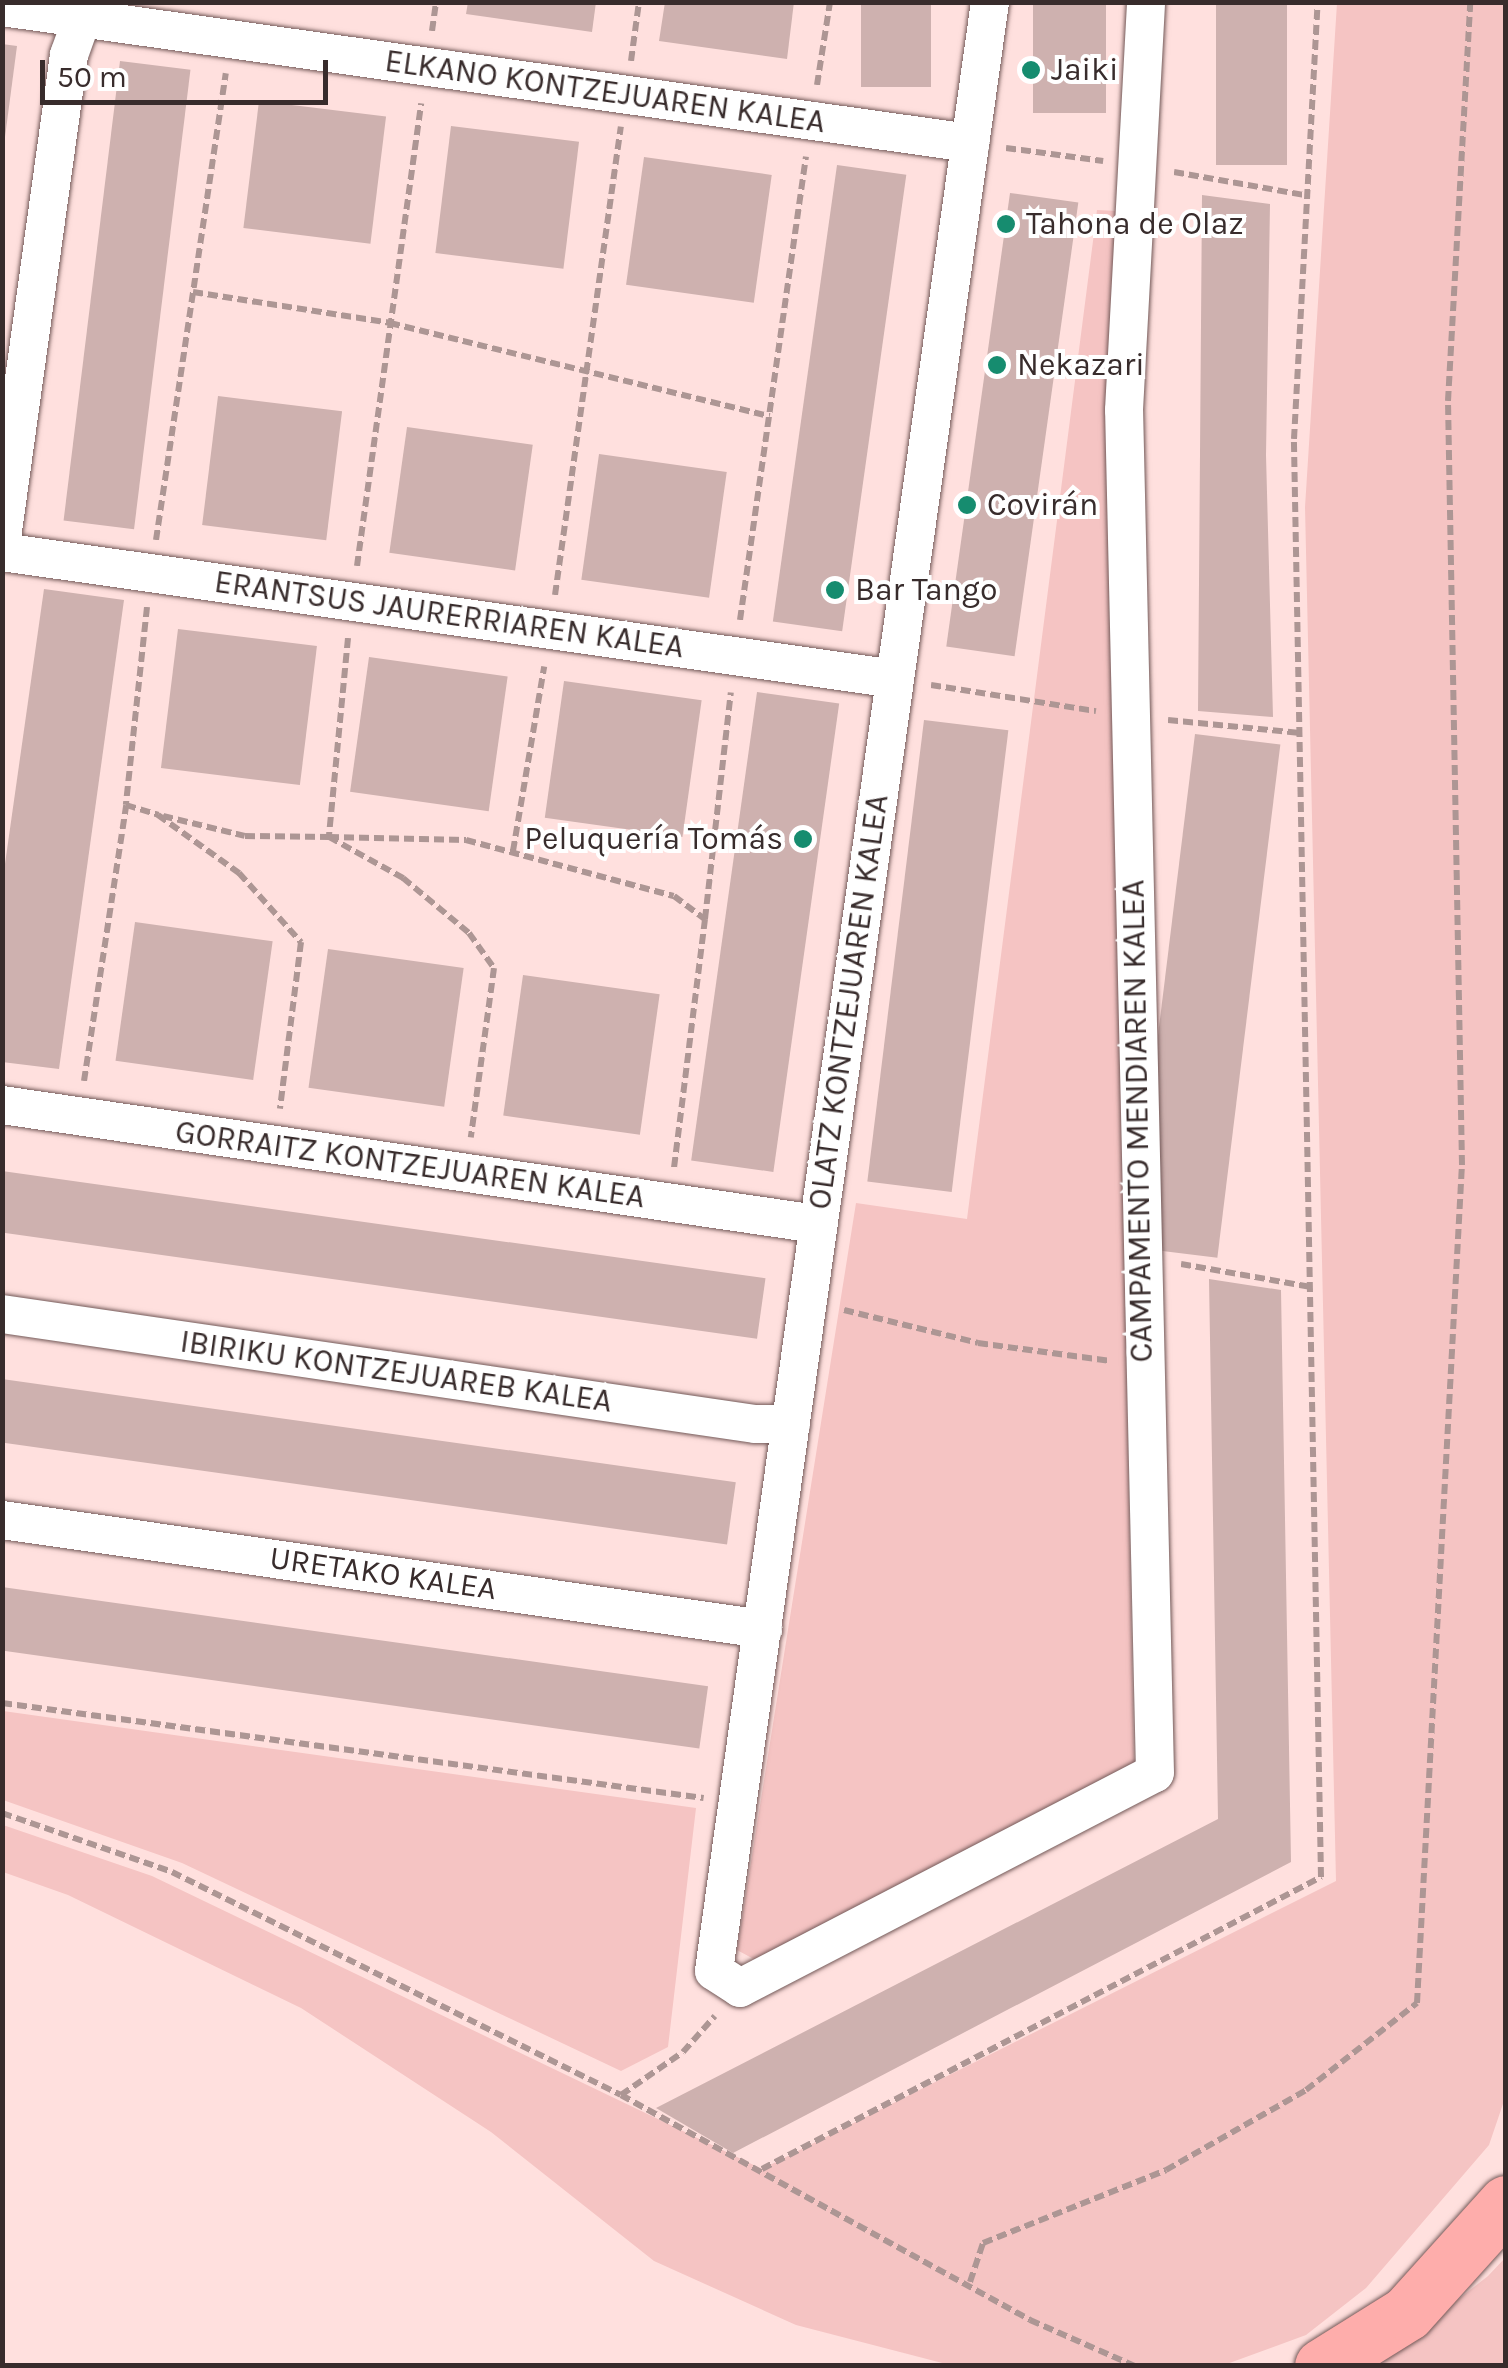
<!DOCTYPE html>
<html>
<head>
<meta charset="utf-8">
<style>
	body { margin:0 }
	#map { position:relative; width:1508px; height:2368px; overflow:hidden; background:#ffe0de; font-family:Karla,sans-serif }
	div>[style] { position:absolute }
	.green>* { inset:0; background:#f5c4c3 }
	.building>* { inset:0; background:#ceb1af; transform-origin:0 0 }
	.path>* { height:6px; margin-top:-3px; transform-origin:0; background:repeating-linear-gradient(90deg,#ad9694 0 10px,transparent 0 15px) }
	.roads { filter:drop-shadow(0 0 2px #735958) drop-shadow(0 0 2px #735958) }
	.minor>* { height:38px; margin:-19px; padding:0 19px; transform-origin:19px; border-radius:19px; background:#fff }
	.highway>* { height:55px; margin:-27.5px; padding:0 27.5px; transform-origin:27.5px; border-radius:27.5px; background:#feadab }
	.dots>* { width:28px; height:28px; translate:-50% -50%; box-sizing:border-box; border:5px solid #fff; border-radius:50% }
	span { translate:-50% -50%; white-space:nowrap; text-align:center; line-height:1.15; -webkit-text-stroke:8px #fff; paint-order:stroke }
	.poi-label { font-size:32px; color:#382c2c }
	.left { translate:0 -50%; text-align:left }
	.right { translate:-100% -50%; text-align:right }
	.street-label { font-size:32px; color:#382c2c }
	.frame { position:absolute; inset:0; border:5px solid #382c2c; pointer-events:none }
	.scale { position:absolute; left:40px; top:60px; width:288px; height:45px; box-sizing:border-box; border:5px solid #382c2c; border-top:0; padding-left:12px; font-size:30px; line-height:35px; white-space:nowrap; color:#382c2c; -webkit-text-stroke:8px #fff; paint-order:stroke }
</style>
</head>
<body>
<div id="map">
	<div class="green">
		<i style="clip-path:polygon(1337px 3px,1505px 3px,1505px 2098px,1489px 2145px,1366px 2288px,1306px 2335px,1224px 2365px,950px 2365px,796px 2325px,654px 2261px,491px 2132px,301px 2008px,68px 1895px,3px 1872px,3px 1825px,152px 1876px,762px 2169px,1336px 1881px,1305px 507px)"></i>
		<i style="clip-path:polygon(1097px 210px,1117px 211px,1110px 480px,1134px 1768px,763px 1964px,737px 1950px,856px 1203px,967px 1219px)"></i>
		<i style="clip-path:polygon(3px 1711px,696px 1808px,668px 2047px,621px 2071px,182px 1863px,3px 1800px)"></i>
		<i style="clip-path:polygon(1505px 2258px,1505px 2365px,1373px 2366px,1488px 2276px)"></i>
	</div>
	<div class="building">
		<i style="clip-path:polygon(468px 2px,596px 2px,592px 32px,466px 14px)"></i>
		<i style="clip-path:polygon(665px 2px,794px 2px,787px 59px,659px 41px)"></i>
		<i style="left:861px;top:2px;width:70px;height:85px"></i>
		<i style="left:1033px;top:2px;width:73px;height:111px"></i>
		<i style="left:1216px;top:2px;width:71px;height:163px"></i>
		<i style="clip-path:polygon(2px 44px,17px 46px,5px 137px,2px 137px)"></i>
		<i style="left:120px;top:61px;width:71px;height:463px;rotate:7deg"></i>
		<i style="left:259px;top:101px;width:128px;height:128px;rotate:7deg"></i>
		<i style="left:451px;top:126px;width:129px;height:128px;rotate:7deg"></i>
		<i style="left:644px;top:157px;width:129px;height:129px;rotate:8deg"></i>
		<i style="left:837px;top:165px;width:70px;height:461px;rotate:8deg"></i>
		<i style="left:1010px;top:193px;width:69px;height:458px;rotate:8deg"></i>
		<i style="clip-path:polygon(1202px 195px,1270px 204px,1266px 455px,1273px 717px,1198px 711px)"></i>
		<i style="left:218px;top:396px;width:125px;height:130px;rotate:7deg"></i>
		<i style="left:407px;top:427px;width:127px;height:127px;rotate:8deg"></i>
		<i style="left:599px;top:454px;width:129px;height:127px;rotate:8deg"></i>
		<i style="clip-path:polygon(44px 589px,124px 600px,59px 1069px,2px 1062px,2px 885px)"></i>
		<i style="left:178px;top:629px;width:140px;height:140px;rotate:7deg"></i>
		<i style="left:369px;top:657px;width:140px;height:136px;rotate:8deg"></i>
		<i style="left:564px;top:681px;width:139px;height:138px;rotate:8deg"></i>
		<i style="left:757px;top:692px;width:83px;height:473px;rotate:8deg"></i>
		<i style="left:924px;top:720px;width:85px;height:465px;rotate:7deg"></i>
		<i style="left:1195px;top:734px;width:86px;height:517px;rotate:7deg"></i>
		<i style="left:135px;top:922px;width:139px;height:140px;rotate:8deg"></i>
		<i style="left:328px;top:949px;width:137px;height:140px;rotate:8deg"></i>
		<i style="left:523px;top:975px;width:138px;height:142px;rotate:8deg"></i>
		<i style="left:2px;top:1171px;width:771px;height:61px;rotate:8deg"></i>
		<i style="clip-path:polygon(1209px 1279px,1281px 1290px,1291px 1862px,733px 2153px,656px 2108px,1218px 1819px)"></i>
		<i style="left:2px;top:1379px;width:741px;height:63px;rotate:8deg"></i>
		<i style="left:2px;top:1587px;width:713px;height:63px;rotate:8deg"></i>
	</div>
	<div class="path">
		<i style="left:432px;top:31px;width:29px;rotate:-82deg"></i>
		<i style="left:631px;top:61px;width:60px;rotate:-82.3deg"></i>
		<i style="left:817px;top:85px;width:84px;rotate:-81.1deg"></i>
		<i style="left:1006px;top:148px;width:98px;rotate:7.6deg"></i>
		<i style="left:1174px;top:172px;width:133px;rotate:10deg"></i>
		<i style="left:193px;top:292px;width:199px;rotate:8.9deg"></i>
		<i style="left:390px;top:323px;width:391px;rotate:13.8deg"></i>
		<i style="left:156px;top:540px;width:472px;rotate:-81.5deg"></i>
		<i style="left:357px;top:566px;width:467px;rotate:-82.1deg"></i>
		<i style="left:555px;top:595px;width:473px;rotate:-82deg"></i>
		<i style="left:147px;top:607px;width:199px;rotate:96.1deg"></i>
		<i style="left:126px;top:805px;width:34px;rotate:17deg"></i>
		<i style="left:158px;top:815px;width:100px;rotate:35.6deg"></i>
		<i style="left:239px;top:873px;width:93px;rotate:48.1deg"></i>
		<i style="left:301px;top:942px;width:168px;rotate:97.2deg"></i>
		<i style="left:740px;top:620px;width:468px;rotate:-81.9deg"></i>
		<i style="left:348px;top:638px;width:200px;rotate:95.5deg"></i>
		<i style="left:329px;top:837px;width:137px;rotate:1.3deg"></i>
		<i style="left:466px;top:840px;width:215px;rotate:15.1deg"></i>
		<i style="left:674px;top:896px;width:39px;rotate:37deg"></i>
		<i style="left:705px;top:919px;width:251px;rotate:97.1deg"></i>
		<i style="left:931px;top:685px;width:167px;rotate:9deg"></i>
		<i style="left:1168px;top:720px;width:133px;rotate:5.6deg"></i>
		<i style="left:163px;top:816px;width:84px;rotate:13.7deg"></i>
		<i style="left:245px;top:836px;width:84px;rotate:0.7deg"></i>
		<i style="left:329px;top:837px;width:85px;rotate:29deg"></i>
		<i style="left:403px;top:878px;width:86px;rotate:39.8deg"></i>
		<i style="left:469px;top:933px;width:43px;rotate:54.5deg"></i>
		<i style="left:494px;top:968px;width:171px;rotate:97.8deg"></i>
		<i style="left:513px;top:851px;width:187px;rotate:-80.4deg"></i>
		<i style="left:705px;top:919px;width:228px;rotate:-83.5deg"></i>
		<i style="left:84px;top:1081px;width:279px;rotate:-81.3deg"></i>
		<i style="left:1181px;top:1264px;width:132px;rotate:10deg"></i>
		<i style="left:844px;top:1310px;width:138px;rotate:13.8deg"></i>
		<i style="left:978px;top:1343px;width:134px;rotate:7.7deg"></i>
		<i style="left:2px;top:1703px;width:708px;rotate:7.71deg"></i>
		<i style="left:2px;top:1813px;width:180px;rotate:19.1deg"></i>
		<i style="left:172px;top:1872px;width:501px;rotate:26.41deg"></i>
		<i style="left:621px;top:2095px;width:467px;rotate:28.8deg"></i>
		<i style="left:1030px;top:2320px;width:115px;rotate:23.7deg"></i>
		<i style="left:621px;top:2095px;width:75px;rotate:-34.7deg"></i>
		<i style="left:683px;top:2052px;width:48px;rotate:-48.4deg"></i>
		<i style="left:762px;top:2169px;width:631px;rotate:-27.58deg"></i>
		<i style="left:1321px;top:1877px;width:1438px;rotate:-91.08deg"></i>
		<i style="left:1294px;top:439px;width:438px;rotate:-86.9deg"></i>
		<i style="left:970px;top:2282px;width:41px;rotate:-71.6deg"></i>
		<i style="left:983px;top:2243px;width:197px;rotate:-21.7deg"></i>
		<i style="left:1166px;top:2170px;width:161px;rotate:-29.7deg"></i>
		<i style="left:1306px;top:2090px;width:141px;rotate:-38.1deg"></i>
		<i style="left:1417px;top:2003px;width:839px;rotate:-86.93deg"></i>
		<i style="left:1462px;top:1165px;width:764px;rotate:-91.05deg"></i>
		<i style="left:1448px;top:401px;width:400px;rotate:-86.8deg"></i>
		<i style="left:1191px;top:2366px;width:28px"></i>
	</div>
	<div class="roads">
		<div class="minor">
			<i style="left:990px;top:2px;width:1988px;rotate:97.98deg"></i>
			<i style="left:714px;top:1971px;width:31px;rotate:33deg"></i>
			<i style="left:740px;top:1988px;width:467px;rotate:-27.4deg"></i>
			<i style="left:1155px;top:1773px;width:1363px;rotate:-91.3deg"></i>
			<i style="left:1124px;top:410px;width:409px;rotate:-86.9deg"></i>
			<i style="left:2px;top:7px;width:978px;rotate:8deg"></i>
			<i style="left:2px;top:538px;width:488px;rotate:-82.1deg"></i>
			<i style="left:69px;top:55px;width:56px;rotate:-70.3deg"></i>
			<i style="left:2px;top:552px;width:902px;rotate:8.09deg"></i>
			<i style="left:2px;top:1105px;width:824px;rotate:8.31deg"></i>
			<i style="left:2px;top:1314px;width:761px;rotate:8.31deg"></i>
			<i style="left:755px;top:1424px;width:36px"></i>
			<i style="left:2px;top:1520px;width:769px;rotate:8.15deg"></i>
		</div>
		<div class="highway">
			<i style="left:1322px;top:2366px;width:100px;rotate:-31.9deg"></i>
			<i style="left:1407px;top:2313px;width:148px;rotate:-48deg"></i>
		</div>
	</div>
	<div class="dots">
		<i style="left:1031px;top:70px;background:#168c6f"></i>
		<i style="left:1006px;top:224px;background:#168c6f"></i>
		<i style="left:997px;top:365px;background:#168c6f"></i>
		<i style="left:967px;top:505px;background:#168c6f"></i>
		<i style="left:835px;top:590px;background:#168c6f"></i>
		<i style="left:803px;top:839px;background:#168c6f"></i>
	</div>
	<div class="poi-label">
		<span class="left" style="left:1051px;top:70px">Jaiki</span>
		<span class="left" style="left:1026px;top:224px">Tahona de Olaz</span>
		<span class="left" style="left:1017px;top:365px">Nekazari</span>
		<span class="left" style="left:987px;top:505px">Covirán</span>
		<span class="left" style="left:855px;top:590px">Bar Tango</span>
		<span class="right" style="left:783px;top:839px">Peluquería Tomás</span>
	</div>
	<div class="street-label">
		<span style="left:605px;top:92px;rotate:8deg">ELKANO KONTZEJUAREN KALEA</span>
		<span style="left:449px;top:615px;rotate:8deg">ERANTSUS JAURERRIAREN KALEA</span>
		<span style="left:849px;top:1002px;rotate:-82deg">OLATZ KONTZEJUAREN KALEA</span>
		<span style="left:1138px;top:1121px;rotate:-91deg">CAMPAMENTO MENDIAREN KALEA</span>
		<span style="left:410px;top:1165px;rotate:8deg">GORRAITZ KONTZEJUAREN KALEA</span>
		<span style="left:396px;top:1372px;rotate:8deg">IBIRIKU KONTZEJUAREB KALEA</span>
		<span style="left:383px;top:1574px;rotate:8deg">URETAKO KALEA</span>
	</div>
	<div class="frame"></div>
	<div class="scale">50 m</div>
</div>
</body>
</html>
